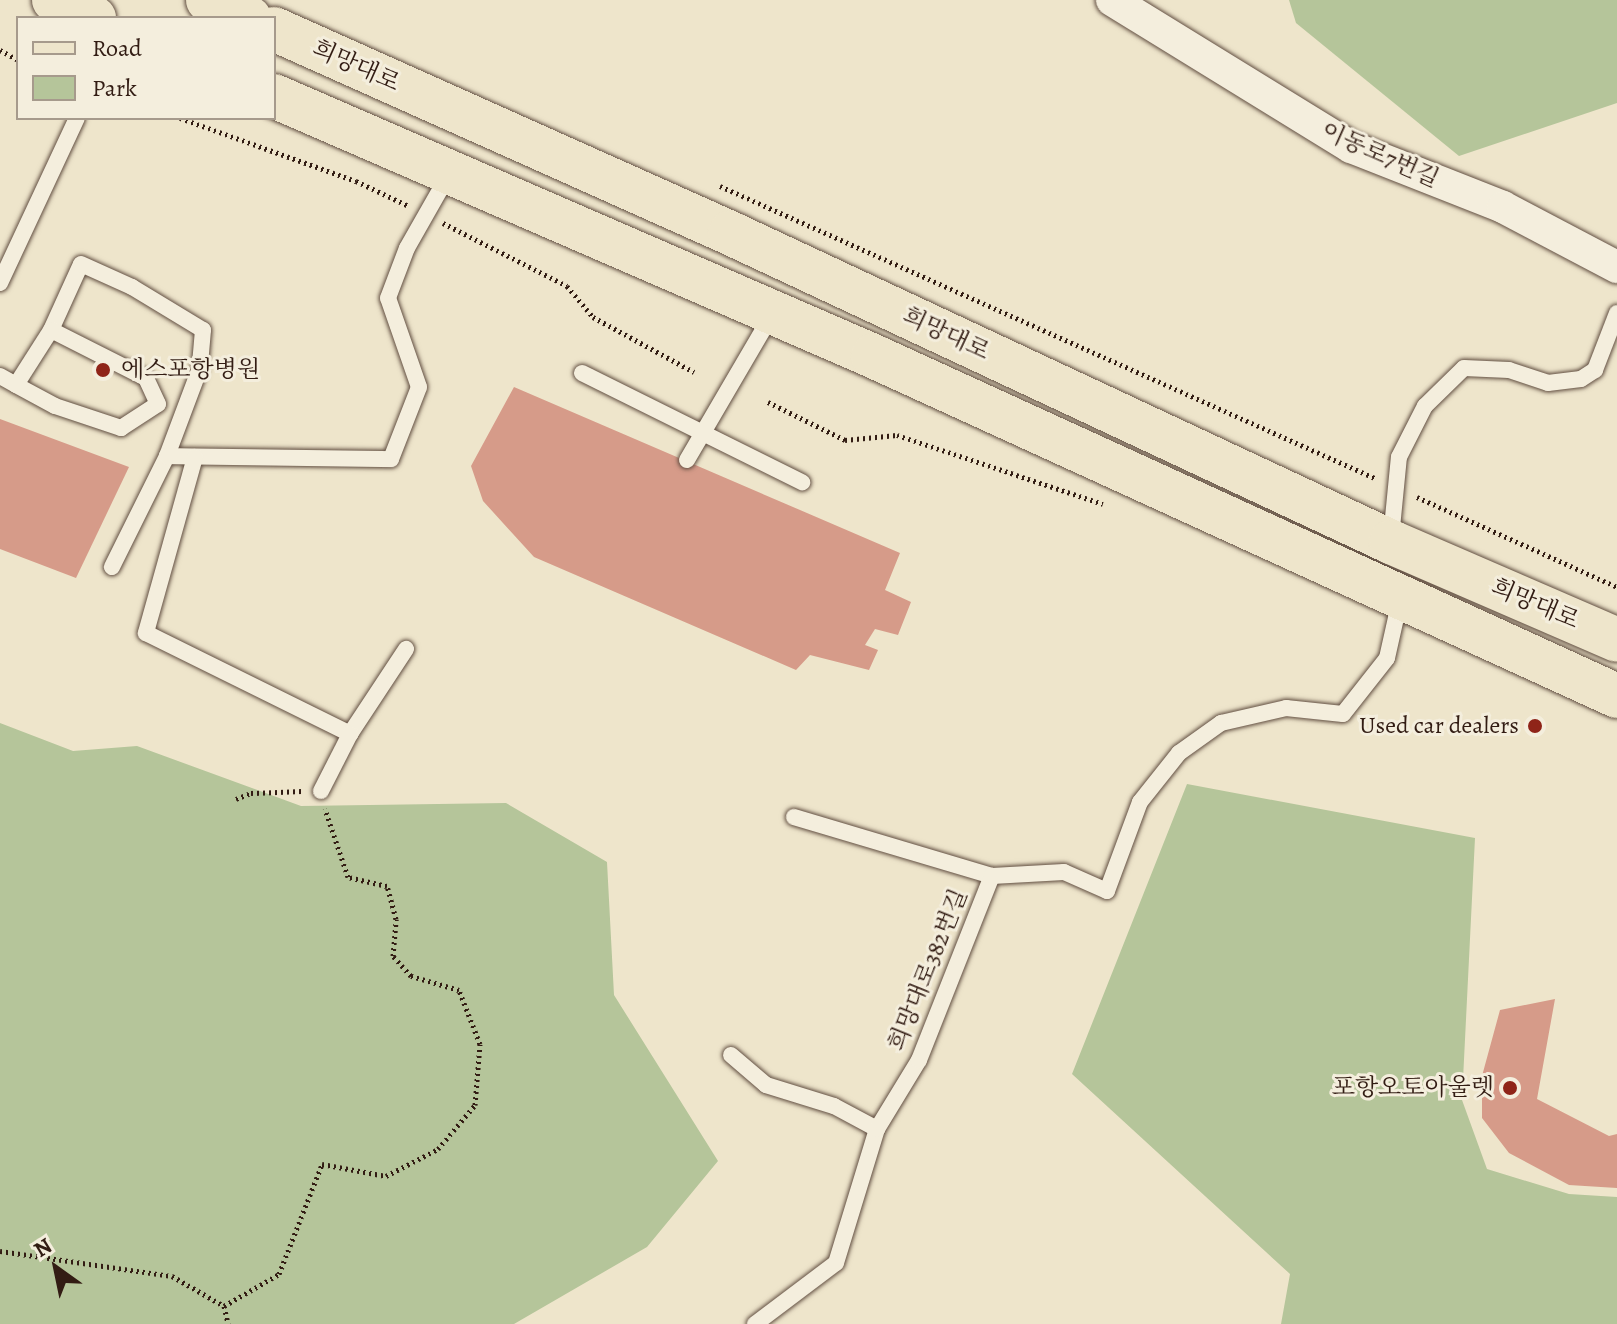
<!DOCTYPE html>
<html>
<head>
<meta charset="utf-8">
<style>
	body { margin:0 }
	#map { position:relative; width:1617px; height:1324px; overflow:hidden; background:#eee5cb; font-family:Alegreya,"Noto Serif KR",serif }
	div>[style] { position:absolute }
	.green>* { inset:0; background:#b5c59a }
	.building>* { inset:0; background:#d69b89 }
	.path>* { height:5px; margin-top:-2.5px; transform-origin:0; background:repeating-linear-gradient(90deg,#321c13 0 2px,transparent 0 6px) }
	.roads { filter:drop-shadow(0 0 2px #614e41) drop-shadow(0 0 2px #614e41) }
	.lane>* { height:16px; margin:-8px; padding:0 8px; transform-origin:8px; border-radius:8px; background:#f4eedd }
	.street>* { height:32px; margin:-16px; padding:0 16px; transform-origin:16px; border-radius:16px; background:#f4eedd }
	.primary>* { height:44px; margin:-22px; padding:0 22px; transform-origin:22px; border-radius:22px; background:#eee5cb }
	.dots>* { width:22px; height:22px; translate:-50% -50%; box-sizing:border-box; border:4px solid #f4eedd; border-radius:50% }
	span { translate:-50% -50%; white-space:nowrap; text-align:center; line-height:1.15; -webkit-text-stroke:6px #f4eedd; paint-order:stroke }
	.street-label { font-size:24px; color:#321c13 }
	.poi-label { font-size:24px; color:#321c13 }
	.left { translate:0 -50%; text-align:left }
	.right { translate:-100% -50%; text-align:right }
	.legend { position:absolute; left:16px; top:16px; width:260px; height:104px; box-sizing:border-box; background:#f4eedd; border:2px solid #a69a8c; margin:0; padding:10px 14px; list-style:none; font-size:24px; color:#321c13 }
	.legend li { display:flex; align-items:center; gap:16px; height:40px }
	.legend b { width:40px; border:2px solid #a69a8c }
	.north { position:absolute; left:16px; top:1228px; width:80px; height:80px; -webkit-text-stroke:6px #f4eedd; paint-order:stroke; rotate:327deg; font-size:22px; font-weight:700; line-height:32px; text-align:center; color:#321c13 }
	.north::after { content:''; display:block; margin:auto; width:28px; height:36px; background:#321c13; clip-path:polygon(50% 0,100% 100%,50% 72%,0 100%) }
</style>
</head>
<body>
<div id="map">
	<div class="green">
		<i style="clip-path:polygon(1289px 0,1617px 0,1617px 103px,1459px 156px,1296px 23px)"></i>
		<i style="clip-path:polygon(0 723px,73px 751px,137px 746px,301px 806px,506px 803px,607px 862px,614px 995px,718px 1161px,647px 1247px,514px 1324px,0 1324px)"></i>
		<i style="clip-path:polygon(1187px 784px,1475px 838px,1462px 1100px,1487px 1169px,1569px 1194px,1617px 1197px,1617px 1324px,1281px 1324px,1290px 1274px,1072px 1074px)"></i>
	</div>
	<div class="building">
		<i style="clip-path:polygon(514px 387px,900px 553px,885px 590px,911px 602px,898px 635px,875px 629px,865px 645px,878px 650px,869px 670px,810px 655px,796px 670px,534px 557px,483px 501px,471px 466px)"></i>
		<i style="clip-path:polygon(0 419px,129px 467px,76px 578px,0 549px)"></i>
		<i style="clip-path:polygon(1555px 999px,1537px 1099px,1609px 1136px,1617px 1134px,1617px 1188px,1569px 1185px,1509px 1153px,1482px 1118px,1482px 1076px,1500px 1010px)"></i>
	</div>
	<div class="path">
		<i style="left:0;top:50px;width:21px;rotate:29deg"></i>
		<i style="left:180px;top:118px;width:187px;rotate:19.7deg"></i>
		<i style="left:356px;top:181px;width:59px;rotate:25.3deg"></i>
		<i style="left:720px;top:186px;width:717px;rotate:24.03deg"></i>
		<i style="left:443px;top:223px;width:139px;rotate:26.9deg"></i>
		<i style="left:567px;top:286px;width:40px;rotate:50deg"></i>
		<i style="left:593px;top:317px;width:115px;rotate:28.6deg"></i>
		<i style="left:768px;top:402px;width:86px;rotate:26.3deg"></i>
		<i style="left:845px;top:440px;width:52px;rotate:-5.5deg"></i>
		<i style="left:897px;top:435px;width:217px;rotate:18.5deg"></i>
		<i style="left:1417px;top:497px;width:219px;rotate:24.2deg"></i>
		<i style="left:236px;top:799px;width:16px;rotate:-22deg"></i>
		<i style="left:251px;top:793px;width:51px;rotate:-2.2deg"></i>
		<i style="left:0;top:1251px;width:174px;rotate:8.3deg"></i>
		<i style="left:172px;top:1276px;width:60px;rotate:30deg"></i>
		<i style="left:224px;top:1306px;width:18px;rotate:77deg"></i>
		<i style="left:224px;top:1306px;width:64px;rotate:-30.2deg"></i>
		<i style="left:279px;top:1274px;width:118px;rotate:-68.6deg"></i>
		<i style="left:322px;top:1164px;width:65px;rotate:10.6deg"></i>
		<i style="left:386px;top:1176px;width:59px;rotate:-27.4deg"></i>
		<i style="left:438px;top:1149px;width:57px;rotate:-49.9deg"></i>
		<i style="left:475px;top:1105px;width:61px;rotate:-85.3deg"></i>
		<i style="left:480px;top:1044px;width:58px;rotate:-111.3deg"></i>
		<i style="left:459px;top:990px;width:50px;rotate:-163.7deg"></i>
		<i style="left:411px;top:976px;width:27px;rotate:-132deg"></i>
		<i style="left:393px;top:956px;width:37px;rotate:-85deg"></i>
		<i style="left:396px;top:919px;width:34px;rotate:-105deg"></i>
		<i style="left:387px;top:886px;width:40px;rotate:-167deg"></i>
		<i style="left:348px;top:877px;width:72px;rotate:-108.7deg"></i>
	</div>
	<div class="roads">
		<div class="lane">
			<i style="left:0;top:283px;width:182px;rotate:-65deg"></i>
			<i style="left:51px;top:330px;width:72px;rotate:-65.6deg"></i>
			<i style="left:81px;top:264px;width:56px;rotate:24.3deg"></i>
			<i style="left:132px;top:287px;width:83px;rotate:31.2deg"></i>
			<i style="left:203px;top:330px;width:38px;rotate:95deg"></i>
			<i style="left:200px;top:368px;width:94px;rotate:110.6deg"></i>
			<i style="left:167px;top:456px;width:124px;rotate:116.4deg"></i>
			<i style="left:582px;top:373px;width:246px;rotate:26.4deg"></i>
			<i style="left:0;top:376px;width:18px;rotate:29deg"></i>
			<i style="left:16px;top:385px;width:44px;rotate:28.3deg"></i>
			<i style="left:55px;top:406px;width:70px;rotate:18.4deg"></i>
			<i style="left:121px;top:428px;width:44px;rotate:-33deg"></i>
			<i style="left:158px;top:404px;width:29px;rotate:-115deg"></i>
			<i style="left:146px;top:378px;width:106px;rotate:-153.2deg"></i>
			<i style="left:51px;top:330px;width:65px;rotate:122.5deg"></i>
			<i style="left:167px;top:456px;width:224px;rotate:0.8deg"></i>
			<i style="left:391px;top:459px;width:77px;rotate:-68.7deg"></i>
			<i style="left:419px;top:387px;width:94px;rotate:-109.2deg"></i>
			<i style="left:388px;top:298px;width:53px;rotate:-69.2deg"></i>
			<i style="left:407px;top:248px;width:85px;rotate:-60.4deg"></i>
			<i style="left:195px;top:457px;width:183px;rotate:105.6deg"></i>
			<i style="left:146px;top:633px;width:228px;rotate:26.3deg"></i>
			<i style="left:350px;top:734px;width:102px;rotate:-56.6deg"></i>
			<i style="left:687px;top:460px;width:170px;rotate:-59.7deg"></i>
			<i style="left:1391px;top:538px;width:81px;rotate:-84.4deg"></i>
			<i style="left:1399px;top:457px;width:57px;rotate:-63deg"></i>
			<i style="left:1425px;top:406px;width:54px;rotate:-44.3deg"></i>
			<i style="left:1464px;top:368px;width:45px;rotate:2.5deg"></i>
			<i style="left:1509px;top:370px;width:41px;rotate:18.4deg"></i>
			<i style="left:1548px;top:383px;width:33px;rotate:-7deg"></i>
			<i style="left:1581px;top:379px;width:17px;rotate:-33deg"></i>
			<i style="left:1595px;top:370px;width:61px;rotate:-68.9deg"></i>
			<i style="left:321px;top:791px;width:64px;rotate:-63deg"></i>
			<i style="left:794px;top:817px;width:207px;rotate:16.6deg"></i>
			<i style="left:731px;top:1055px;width:46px;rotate:40.6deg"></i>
			<i style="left:766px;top:1085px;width:71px;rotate:17.2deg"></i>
			<i style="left:834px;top:1106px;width:49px;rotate:28.1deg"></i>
			<i style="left:755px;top:1324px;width:101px;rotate:-37deg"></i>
			<i style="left:836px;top:1263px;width:140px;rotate:-73deg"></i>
			<i style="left:877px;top:1129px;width:81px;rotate:-58.7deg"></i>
			<i style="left:919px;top:1060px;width:198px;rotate:-68.4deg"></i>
			<i style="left:992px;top:876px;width:72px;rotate:-3.2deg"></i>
			<i style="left:1064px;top:872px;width:47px;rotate:23.8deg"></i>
			<i style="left:1107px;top:891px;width:95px;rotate:-69.7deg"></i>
			<i style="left:1140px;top:802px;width:63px;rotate:-51.5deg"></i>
			<i style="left:1179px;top:753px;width:52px;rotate:-35.5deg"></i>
			<i style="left:1221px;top:723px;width:67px;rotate:-13deg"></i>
			<i style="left:1286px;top:708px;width:57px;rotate:6deg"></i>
			<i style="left:1343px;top:714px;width:71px;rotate:-51.8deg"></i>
			<i style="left:1387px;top:658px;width:59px;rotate:-77.4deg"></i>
		</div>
		<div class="street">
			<i style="left:1112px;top:0;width:281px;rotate:31.6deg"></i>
			<i style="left:1351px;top:147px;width:163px;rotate:21.5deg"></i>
			<i style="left:1503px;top:207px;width:129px;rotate:27.8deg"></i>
		</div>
		<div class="primary">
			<i style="left:54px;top:0;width:44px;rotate:24.2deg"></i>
			<i style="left:208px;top:0;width:45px;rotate:23.7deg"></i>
			<i style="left:274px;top:29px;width:500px;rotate:24.1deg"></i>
			<i style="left:730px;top:233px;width:730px;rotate:25.05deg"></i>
			<i style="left:1391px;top:542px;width:246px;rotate:23.4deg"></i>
			<i style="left:274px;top:96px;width:653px;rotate:23.46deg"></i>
			<i style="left:873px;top:356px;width:818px;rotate:24.56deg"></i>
		</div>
	</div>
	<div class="dots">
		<i style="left:103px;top:370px;background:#8f2418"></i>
		<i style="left:1535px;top:726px;background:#8f2418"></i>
		<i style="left:1510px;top:1088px;background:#8f2418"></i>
	</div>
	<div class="street-label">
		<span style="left:356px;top:66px;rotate:24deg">희망대로</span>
		<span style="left:1380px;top:155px;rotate:24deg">이동로7번길</span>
		<span style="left:946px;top:334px;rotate:25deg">희망대로</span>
		<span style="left:1535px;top:604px;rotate:23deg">희망대로</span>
		<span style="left:928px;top:970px;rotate:-68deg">희망대로382번길</span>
	</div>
	<div class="poi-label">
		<span class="left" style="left:121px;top:370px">에스포항병원</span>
		<span class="right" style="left:1519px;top:726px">Used car dealers</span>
		<span class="right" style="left:1494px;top:1088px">포항오토아울렛</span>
	</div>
	<ul class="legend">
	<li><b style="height:10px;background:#eee5cb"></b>Road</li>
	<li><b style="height:22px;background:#b5c59a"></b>Park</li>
	</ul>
	<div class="north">N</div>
</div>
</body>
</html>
